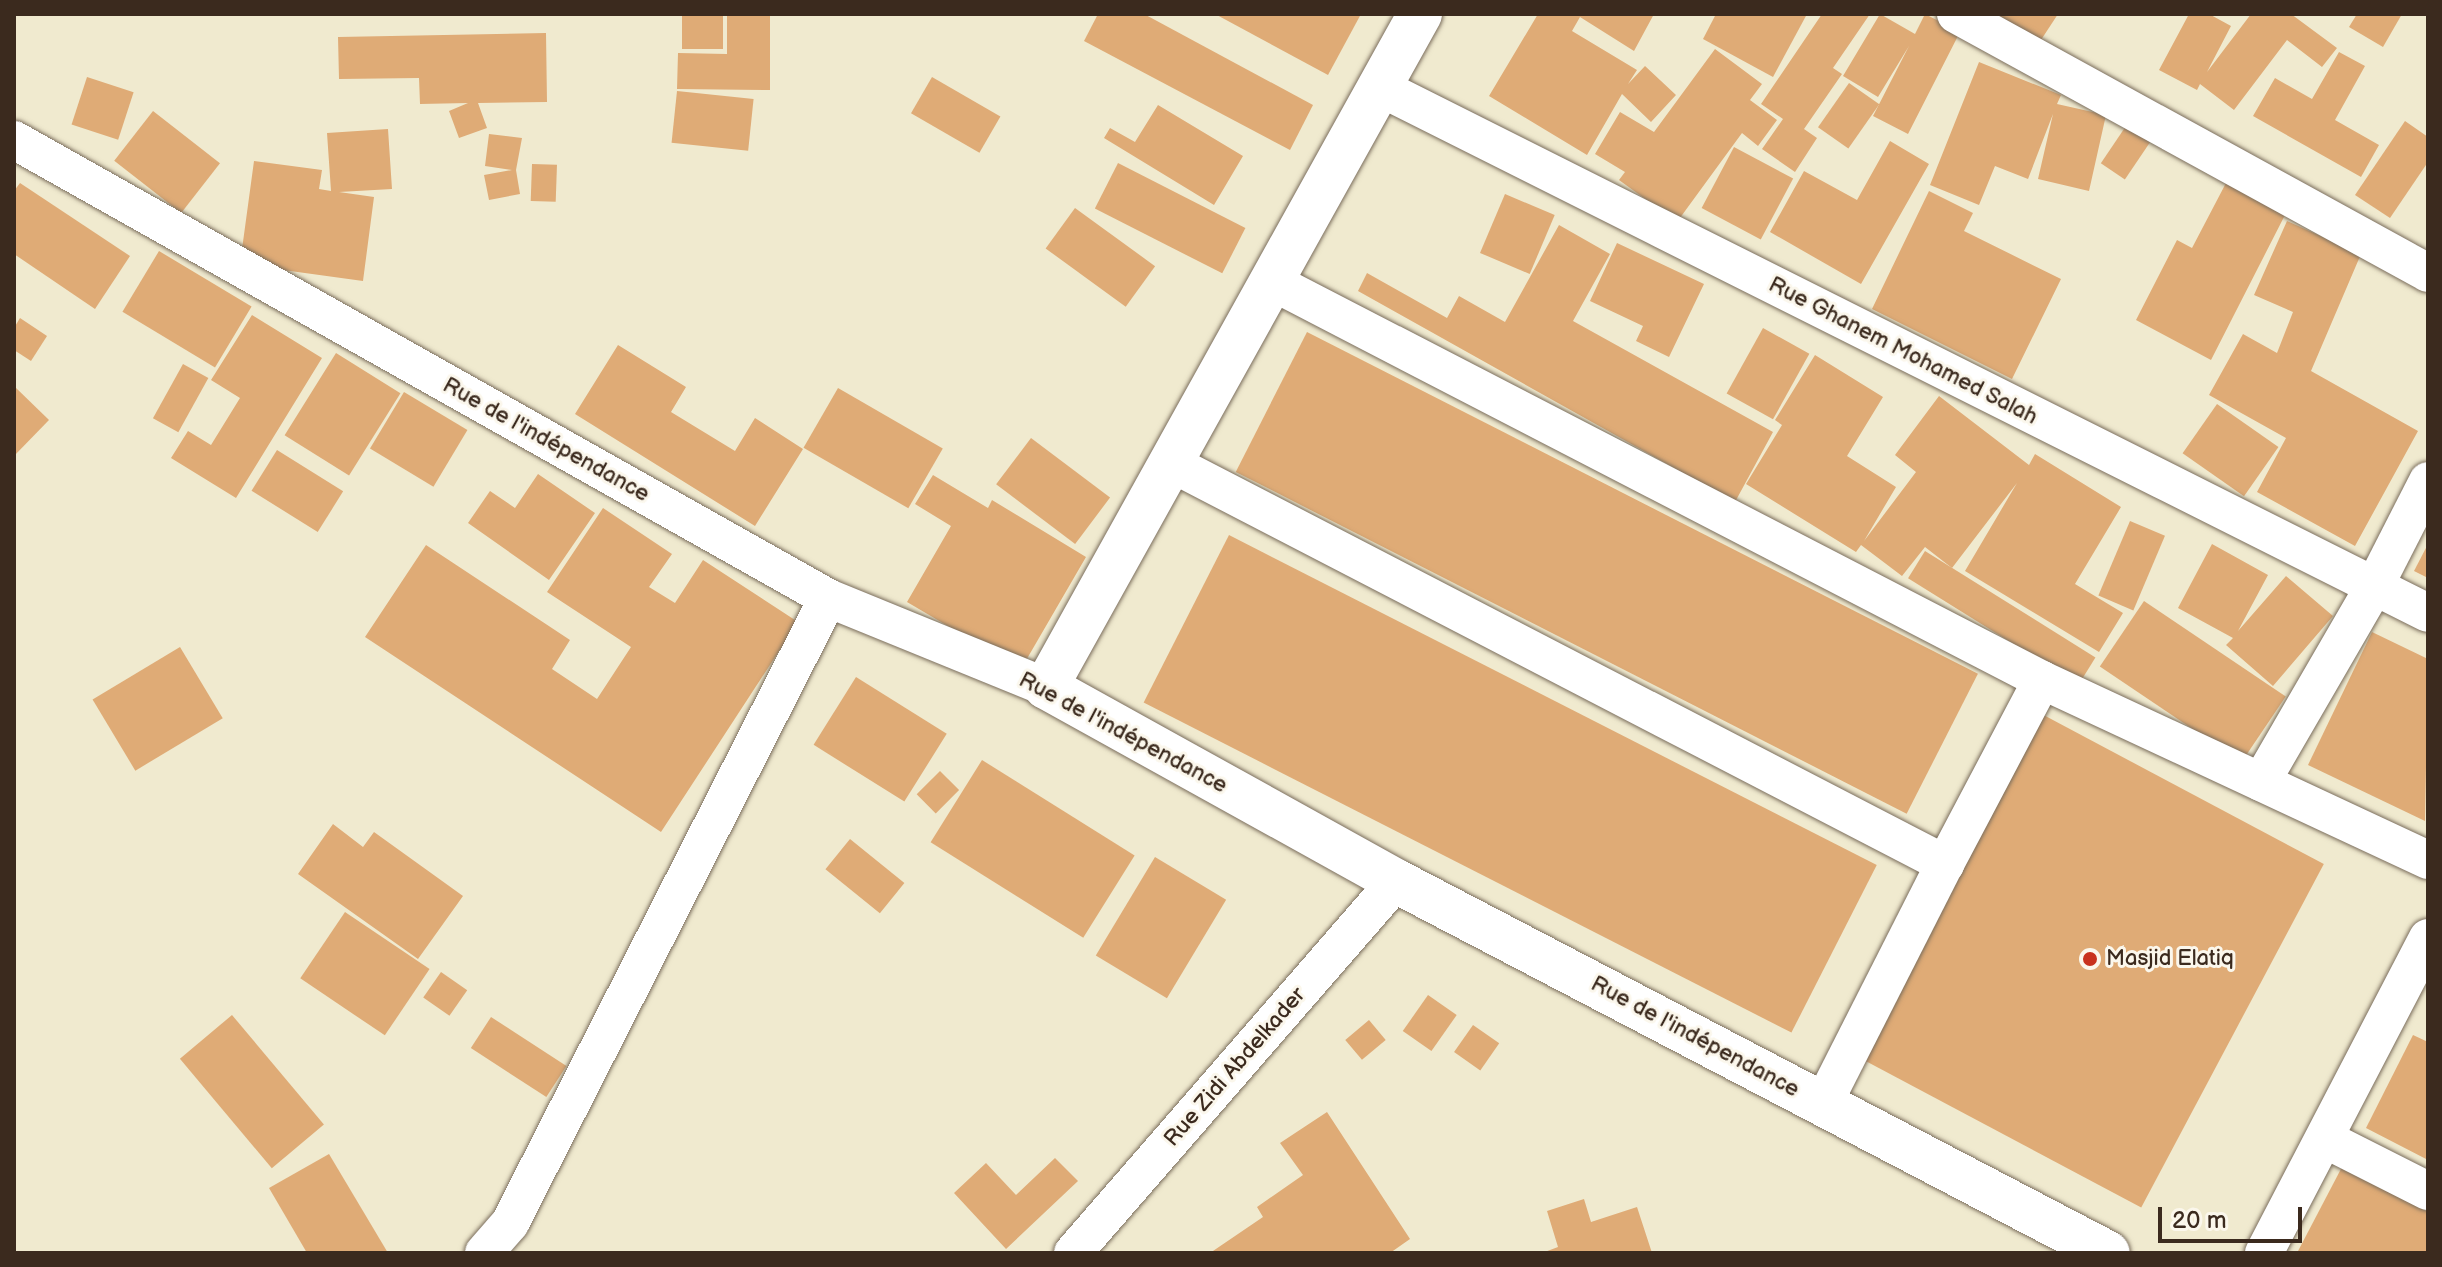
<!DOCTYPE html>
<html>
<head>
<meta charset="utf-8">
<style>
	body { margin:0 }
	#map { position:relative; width:2442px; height:1267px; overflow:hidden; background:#f0eacf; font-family:"Balsamiq Sans",sans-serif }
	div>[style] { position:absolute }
	.building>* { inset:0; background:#dfab76; transform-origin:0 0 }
	.roads { filter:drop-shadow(0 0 2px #7a6d5c) drop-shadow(0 0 2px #7a6d5c) }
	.street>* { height:38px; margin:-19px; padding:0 19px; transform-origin:19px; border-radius:19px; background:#fff }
	.primary>* { height:44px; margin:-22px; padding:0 22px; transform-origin:22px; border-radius:22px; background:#fff }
	.dots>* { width:22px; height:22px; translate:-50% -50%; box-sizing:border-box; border:4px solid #fbf7ec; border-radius:50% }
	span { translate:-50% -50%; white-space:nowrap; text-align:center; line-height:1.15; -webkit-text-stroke:6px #fbf7ec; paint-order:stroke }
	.street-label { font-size:22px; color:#3b2a1e }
	.poi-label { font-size:22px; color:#3b2a1e }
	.left { translate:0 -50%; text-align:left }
	.frame { position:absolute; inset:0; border:16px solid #3b2a1e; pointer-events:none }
	.scale { position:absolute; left:2158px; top:1207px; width:144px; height:36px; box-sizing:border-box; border:4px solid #3b2a1e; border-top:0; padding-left:10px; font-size:24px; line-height:28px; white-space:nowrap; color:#3b2a1e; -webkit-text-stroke:6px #fbf7ec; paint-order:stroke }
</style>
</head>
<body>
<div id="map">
	<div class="building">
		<i style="left:682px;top:14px;width:41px;height:35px"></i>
		<i style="clip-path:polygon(727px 14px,770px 14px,770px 90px,677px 89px,678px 53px,727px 54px)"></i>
		<i style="clip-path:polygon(1098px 14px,1144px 14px,1313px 105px,1290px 150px,1084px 41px)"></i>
		<i style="clip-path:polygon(1215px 14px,1361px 14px,1328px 75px)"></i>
		<i style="clip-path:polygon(1538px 14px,1654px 14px,1634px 51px,1580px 17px,1572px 31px,1637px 70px,1628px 84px,1645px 66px,1676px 95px,1651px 122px,1622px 94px,1587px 155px,1489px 96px)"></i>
		<i style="clip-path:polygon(1716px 14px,1807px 14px,1773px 77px,1703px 39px)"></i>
		<i style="clip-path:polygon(1822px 14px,1870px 14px,1833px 68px,1842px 74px,1804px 129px,1817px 138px,1795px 172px,1762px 149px,1783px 119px,1761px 104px)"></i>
		<i style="clip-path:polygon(1880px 14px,1915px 34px,1925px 14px,1960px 32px,1908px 134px,1873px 116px,1909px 46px,1878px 97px,1843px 76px)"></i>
		<i style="clip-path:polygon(1995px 14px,2058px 14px,2039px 43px)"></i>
		<i style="clip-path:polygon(2189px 14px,2209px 14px,2231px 26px,2207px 72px,2251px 14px,2291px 14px,2337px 48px,2322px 67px,2287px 40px,2234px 110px,2200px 84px,2197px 90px,2159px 70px)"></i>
		<i style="clip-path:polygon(2357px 14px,2402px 14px,2383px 47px,2349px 27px)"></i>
		<i style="clip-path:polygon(546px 33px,547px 102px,478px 103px,487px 128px,459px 138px,449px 111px,468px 103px,420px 104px,419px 78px,339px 79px,338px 37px)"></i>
		<i style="clip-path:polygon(1715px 49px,1762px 84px,1750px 100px,1777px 120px,1758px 146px,1742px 133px,1677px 222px,1619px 180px,1625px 172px,1595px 154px,1620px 112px,1654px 132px)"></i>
		<i style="clip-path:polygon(2339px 52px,2365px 66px,2335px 120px,2379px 145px,2361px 177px,2253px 116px,2275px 78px,2312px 99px)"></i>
		<i style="clip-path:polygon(1979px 62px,2061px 95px,2057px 104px,2106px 115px,2089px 191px,2038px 179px,2053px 114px,2028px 179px,1995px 166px,1979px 205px,1930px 185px)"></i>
		<i style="left:87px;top:77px;width:49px;height:50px;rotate:18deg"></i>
		<i style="left:932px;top:77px;width:79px;height:42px;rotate:30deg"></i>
		<i style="left:1849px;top:83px;width:37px;height:54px;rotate:35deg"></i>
		<i style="left:677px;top:91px;width:77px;height:52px;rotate:6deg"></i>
		<i style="clip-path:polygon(1158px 105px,1243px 156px,1214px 205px,1104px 138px,1110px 128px,1135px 142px)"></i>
		<i style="left:153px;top:111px;width:85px;height:63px;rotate:38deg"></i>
		<i style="clip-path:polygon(2405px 121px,2428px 137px,2428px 162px,2390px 218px,2355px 195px)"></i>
		<i style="left:2126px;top:126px;width:29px;height:45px;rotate:34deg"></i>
		<i style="clip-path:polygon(388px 129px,392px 189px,339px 192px,374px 197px,363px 281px,240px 264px,254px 161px,322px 170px,319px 189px,331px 191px,327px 133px)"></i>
		<i style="clip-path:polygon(489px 134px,522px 138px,516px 170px,520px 194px,489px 200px,484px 175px,512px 170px,485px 166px)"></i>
		<i style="clip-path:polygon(1890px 141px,1929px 164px,1861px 284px,1770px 232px,1804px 171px,1857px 200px)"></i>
		<i style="left:1734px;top:147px;width:67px;height:69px;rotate:28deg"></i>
		<i style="left:1118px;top:163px;width:143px;height:51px;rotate:27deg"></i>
		<i style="left:532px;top:164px;width:25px;height:37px;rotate:2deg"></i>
		<i style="clip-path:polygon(20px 183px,130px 256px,95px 309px,14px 254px,14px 191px)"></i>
		<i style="clip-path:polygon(2226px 183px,2285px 215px,2211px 360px,2136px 320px,2177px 240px,2192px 248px)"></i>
		<i style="clip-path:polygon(1929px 191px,1973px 213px,1964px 231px,2061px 279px,2012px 379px,1872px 309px)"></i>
		<i style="left:1505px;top:194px;width:54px;height:64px;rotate:23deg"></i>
		<i style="left:1075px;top:208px;width:99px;height:50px;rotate:36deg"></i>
		<i style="clip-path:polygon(2287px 221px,2361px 254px,2311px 371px,2418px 431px,2355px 546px,2257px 492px,2286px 438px,2209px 395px,2243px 334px,2277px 353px,2293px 312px,2254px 295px)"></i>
		<i style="clip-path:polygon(1559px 225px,1610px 254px,1573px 321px,1773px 432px,1735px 502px,1358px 291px,1367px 273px,1447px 318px,1459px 296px,1505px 322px)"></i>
		<i style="clip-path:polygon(1617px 243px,1704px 284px,1669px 357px,1636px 341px,1643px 326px,1590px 301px)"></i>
		<i style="left:159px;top:251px;width:108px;height:71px;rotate:31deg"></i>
		<i style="clip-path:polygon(252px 315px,322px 358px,236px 498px,171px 458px,188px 431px,211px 445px,240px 398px,211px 380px)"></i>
		<i style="clip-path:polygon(20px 318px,47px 336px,31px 361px,14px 350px,14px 328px)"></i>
		<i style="left:1763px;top:328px;width:53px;height:75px;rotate:29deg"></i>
		<i style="left:1307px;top:332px;width:753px;height:157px;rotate:27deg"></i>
		<i style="clip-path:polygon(618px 345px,686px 387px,671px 412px,735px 451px,755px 418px,803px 449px,755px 526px,575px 414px)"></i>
		<i style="left:336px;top:353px;width:76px;height:97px;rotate:32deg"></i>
		<i style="clip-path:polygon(1815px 355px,1883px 397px,1847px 456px,1896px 487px,1864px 541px,1916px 472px,1895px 455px,1939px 396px,2029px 465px,2035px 454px,2121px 507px,2075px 584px,2123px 613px,2099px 652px,1965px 571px,2017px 483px,1952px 568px,1925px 547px,1902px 576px,1861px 545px,1856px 552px,1746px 484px,1782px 425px,1775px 420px)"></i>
		<i style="left:183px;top:364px;width:29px;height:62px;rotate:29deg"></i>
		<i style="clip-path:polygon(14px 386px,49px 420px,14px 456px)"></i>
		<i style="left:838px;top:388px;width:121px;height:69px;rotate:30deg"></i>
		<i style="left:404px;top:392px;width:74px;height:66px;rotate:31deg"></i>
		<i style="left:2217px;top:404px;width:75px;height:60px;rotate:35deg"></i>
		<i style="left:1031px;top:438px;width:99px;height:58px;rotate:37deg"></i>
		<i style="left:277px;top:450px;width:78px;height:48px;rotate:32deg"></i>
		<i style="clip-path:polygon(538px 474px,595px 513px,549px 580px,468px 523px,490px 491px,515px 508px)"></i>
		<i style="clip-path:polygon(933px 475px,988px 508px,992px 500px,1086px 557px,1021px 669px,907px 602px,951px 526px,915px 504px)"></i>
		<i style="clip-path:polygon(603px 508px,672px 554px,649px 587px,675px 603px,703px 560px,798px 622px,661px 832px,365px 637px,426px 545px,570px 640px,552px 669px,597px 699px,631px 647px,547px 592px)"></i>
		<i style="left:2130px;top:521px;width:38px;height:81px;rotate:23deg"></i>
		<i style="left:1229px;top:535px;width:727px;height:188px;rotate:27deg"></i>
		<i style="clip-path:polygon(2212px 544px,2268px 575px,2238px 631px,2286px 576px,2333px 616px,2273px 686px,2226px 645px,2233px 638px,2178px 608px)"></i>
		<i style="clip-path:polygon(2428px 544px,2428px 578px,2414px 571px)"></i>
		<i style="left:1925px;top:551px;width:201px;height:32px;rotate:32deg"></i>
		<i style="left:2144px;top:601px;width:171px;height:79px;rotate:34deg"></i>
		<i style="clip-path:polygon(2372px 632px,2428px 659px,2425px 821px,2308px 765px)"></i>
		<i style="left:180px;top:647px;width:83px;height:102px;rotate:59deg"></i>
		<i style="left:856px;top:677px;width:107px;height:80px;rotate:32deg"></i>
		<i style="left:2036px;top:711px;width:326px;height:389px;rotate:28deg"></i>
		<i style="left:982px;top:760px;width:180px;height:97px;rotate:32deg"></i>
		<i style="left:940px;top:771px;width:27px;height:33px;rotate:45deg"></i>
		<i style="clip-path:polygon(333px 824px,363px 847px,374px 832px,463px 896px,418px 959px,298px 874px)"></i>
		<i style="left:850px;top:839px;width:70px;height:39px;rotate:39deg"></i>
		<i style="left:1155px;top:857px;width:83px;height:115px;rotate:31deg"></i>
		<i style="left:345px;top:912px;width:102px;height:80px;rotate:34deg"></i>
		<i style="left:441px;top:972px;width:32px;height:31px;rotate:35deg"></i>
		<i style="left:1428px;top:995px;width:35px;height:44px;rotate:35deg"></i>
		<i style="left:232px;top:1015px;width:143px;height:68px;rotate:50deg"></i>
		<i style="left:491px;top:1017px;width:90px;height:37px;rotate:33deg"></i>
		<i style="left:1369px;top:1020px;width:26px;height:31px;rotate:50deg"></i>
		<i style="left:1473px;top:1025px;width:32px;height:33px;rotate:35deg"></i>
		<i style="clip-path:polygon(2413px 1035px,2428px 1042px,2428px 1160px,2366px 1128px)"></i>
		<i style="clip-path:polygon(1327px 1112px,1410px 1239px,1390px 1253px,1210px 1253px,1263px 1217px,1257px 1207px,1303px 1175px,1280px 1143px)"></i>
		<i style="clip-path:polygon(329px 1154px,388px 1253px,307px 1253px,269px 1188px)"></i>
		<i style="clip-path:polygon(1055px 1158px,1078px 1181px,1006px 1249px,954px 1193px,986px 1163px,1016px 1195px)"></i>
		<i style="clip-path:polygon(2342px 1167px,2428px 1212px,2428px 1253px,2297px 1253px)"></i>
		<i style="clip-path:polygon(1584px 1199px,1591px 1222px,1637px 1207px,1652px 1253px,1542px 1253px,1558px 1247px,1547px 1211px)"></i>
	</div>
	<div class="roads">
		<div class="street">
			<i style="left:1956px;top:14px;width:538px;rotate:28.75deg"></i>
			<i style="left:1379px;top:87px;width:1173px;rotate:26.63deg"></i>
			<i style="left:14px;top:140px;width:934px;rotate:29.36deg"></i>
			<i style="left:828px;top:598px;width:235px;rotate:22.2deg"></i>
			<i style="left:1271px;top:281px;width:868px;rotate:27.36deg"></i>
			<i style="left:2042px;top:680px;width:426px;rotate:25deg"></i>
			<i style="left:1171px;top:463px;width:872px;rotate:27.39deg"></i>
			<i style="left:1945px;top:864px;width:208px;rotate:-62.2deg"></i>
			<i style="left:2261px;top:782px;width:223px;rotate:-59.9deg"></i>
			<i style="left:2373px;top:589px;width:121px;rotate:-63deg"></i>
			<i style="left:1823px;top:1104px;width:269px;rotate:-63.1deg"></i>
			<i style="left:2327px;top:1140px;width:113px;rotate:26.8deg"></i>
			<i style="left:484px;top:1253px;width:40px;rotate:-49deg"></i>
			<i style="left:510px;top:1223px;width:701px;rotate:-63.03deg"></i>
			<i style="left:1073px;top:1253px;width:493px;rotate:-49deg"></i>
			<i style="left:2264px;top:1253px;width:355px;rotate:-62.5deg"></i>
		</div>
		<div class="primary">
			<i style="left:1420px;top:14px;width:770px;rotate:119.06deg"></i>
			<i style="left:1046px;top:687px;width:400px;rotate:29deg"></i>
			<i style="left:1396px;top:881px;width:803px;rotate:27.59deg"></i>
		</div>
	</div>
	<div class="dots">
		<i style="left:2090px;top:959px;background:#c8321e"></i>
	</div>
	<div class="street-label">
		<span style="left:1903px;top:351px;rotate:27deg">Rue Ghanem Mohamed Salah</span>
		<span style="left:546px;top:440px;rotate:29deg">Rue de l'indépendance</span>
		<span style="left:1123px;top:733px;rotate:28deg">Rue de l'indépendance</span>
		<span style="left:1695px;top:1037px;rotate:28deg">Rue de l'indépendance</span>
		<span style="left:1235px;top:1067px;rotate:-49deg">Rue Zidi Abdelkader</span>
	</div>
	<div class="poi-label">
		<span class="left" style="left:2106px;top:959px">Masjid Elatiq</span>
	</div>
	<div class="frame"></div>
	<div class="scale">20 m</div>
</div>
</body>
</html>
